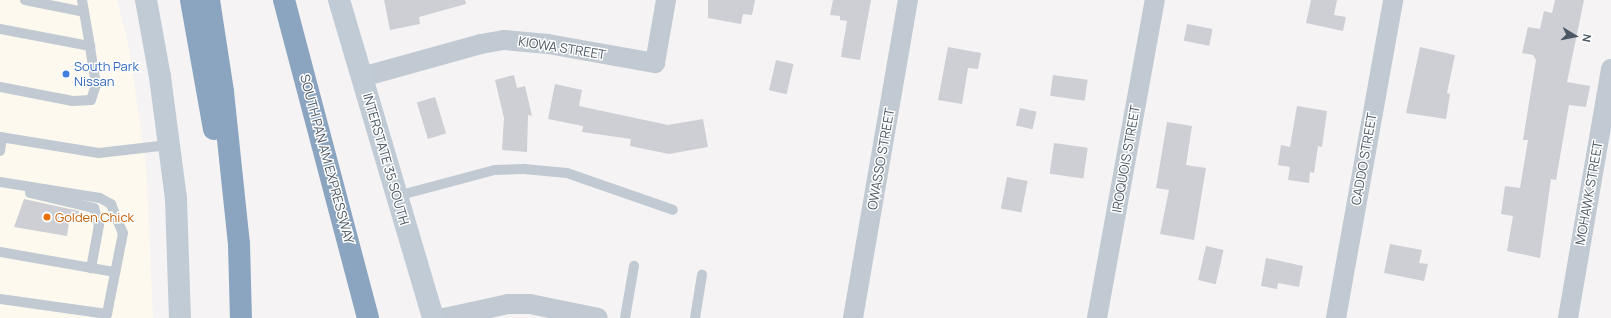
<!DOCTYPE html>
<html>
<head>
<meta charset="utf-8">
<style>
	body { margin:0 }
	#map { position:relative; width:1611px; height:318px; overflow:hidden; background:#f5f3f3; font-family:Manrope,sans-serif }
	div>[style] { position:absolute }
	.commercial>* { inset:0; background:#fdf9ef }
	.building>* { inset:0; background:#cdcfd5; transform-origin:0 0 }
	.service>* { height:10px; margin:-5px; padding:0 5px; transform-origin:5px; border-radius:5px; background:#c1cad2 }
	.minor>* { height:20px; margin:-10px; padding:0 10px; transform-origin:10px; border-radius:10px; background:#c1cad2 }
	.secondary>* { height:22px; margin:-11px; padding:0 11px; transform-origin:11px; border-radius:11px; background:#c1cbd6 }
	.motorway>* { height:22px; margin:-11px; padding:0 11px; transform-origin:11px; border-radius:11px; background:#8ba5c1 }
	.dots>* { width:11px; height:11px; translate:-50% -50%; box-sizing:border-box; border:2px solid #fff; border-radius:50% }
	span { translate:-50% -50%; white-space:nowrap; text-align:center; line-height:1.15; -webkit-text-stroke:3px #fff; paint-order:stroke }
	.street-label { font-size:13px; color:#4a5661 }
	.shop-label { font-size:13px; color:#366cbe }
	.left { translate:0 -50%; text-align:left }
	.food-label { font-size:13px; color:#c56008 }
	.north { position:absolute; left:1555px; top:16px; width:40px; height:40px; -webkit-text-stroke:3px #fff; paint-order:stroke; rotate:100deg; font-size:11px; font-weight:700; line-height:16px; text-align:center; color:#4a5661 }
	.north::after { content:''; display:block; margin:auto; width:14px; height:18px; background:#4a5661; clip-path:polygon(50% 0,100% 100%,50% 72%,0 100%) }
</style>
</head>
<body>
<div id="map">
	<div class="commercial">
		<i style="clip-path:polygon(0 0,117px 0,129px 47px,146px 165px,153px 318px,0 318px)"></i>
	</div>
	<div class="building">
		<i style="clip-path:polygon(384px 0,465px 0,466px 4px,419px 17px,420px 24px,390px 30px)"></i>
		<i style="clip-path:polygon(708px 0,755px 0,752px 15px,743px 14px,741px 24px,708px 18px)"></i>
		<i style="clip-path:polygon(833px 0,871px 0,860px 60px,841px 57px,847px 21px,840px 20px,840px 16px,830px 15px)"></i>
		<i style="clip-path:polygon(1311px 0,1337px 0,1334px 15px,1346px 17px,1343px 31px,1306px 23px)"></i>
		<i style="clip-path:polygon(1555px 0,1584px 0,1567px 82px,1590px 86px,1586px 107px,1569px 105px,1556px 180px,1551px 179px,1540px 258px,1507px 251px,1513px 216px,1501px 214px,1505px 186px,1520px 188px,1528px 140px,1523px 140px,1536px 60px,1533px 55px,1522px 53px,1528px 27px,1540px 29px,1544px 11px,1552px 13px)"></i>
		<i style="left:1187px;top:24px;width:26px;height:17px;rotate:11deg"></i>
		<i style="clip-path:polygon(948px 47px,981px 53px,978px 69px,968px 68px,962px 104px,938px 100px)"></i>
		<i style="clip-path:polygon(1420px 47px,1455px 55px,1447px 93px,1450px 94px,1446px 119px,1406px 113px)"></i>
		<i style="left:776px;top:60px;width:18px;height:31px;rotate:13deg"></i>
		<i style="clip-path:polygon(514px 75px,517px 88px,525px 86px,532px 116px,528px 115px,527px 152px,502px 150px,504px 118px,495px 80px)"></i>
		<i style="left:1053px;top:75px;width:35px;height:21px;rotate:8deg"></i>
		<i style="clip-path:polygon(555px 84px,582px 90px,579px 106px,668px 125px,703px 119px,708px 147px,669px 154px,630px 146px,631px 139px,582px 132px,583px 126px,548px 119px)"></i>
		<i style="left:435px;top:97px;width:38px;height:19px;rotate:73deg"></i>
		<i style="clip-path:polygon(1297px 106px,1327px 111px,1322px 147px,1318px 146px,1314px 173px,1310px 172px,1309px 183px,1288px 180px,1290px 167px,1278px 165px,1281px 145px,1290px 147px)"></i>
		<i style="left:1020px;top:108px;width:17px;height:18px;rotate:13deg"></i>
		<i style="clip-path:polygon(1167px 122px,1192px 126px,1186px 165px,1206px 168px,1194px 240px,1160px 234px,1169px 190px,1156px 188px)"></i>
		<i style="left:1054px;top:143px;width:34px;height:31px;rotate:8deg"></i>
		<i style="left:1007px;top:177px;width:21px;height:32px;rotate:11deg"></i>
		<i style="clip-path:polygon(24px 199px,79px 211px,77px 223px,69px 222px,67px 236px,14px 227px)"></i>
		<i style="clip-path:polygon(1390px 244px,1422px 250px,1419px 263px,1428px 264px,1424px 281px,1384px 273px)"></i>
		<i style="left:1206px;top:246px;width:18px;height:35px;rotate:13deg"></i>
		<i style="clip-path:polygon(1266px 258px,1303px 266px,1299px 287px,1278px 283px,1277px 289px,1261px 286px)"></i>
	</div>
	<div class="service">
		<i style="left:25px;top:0;width:60px;rotate:11.5deg"></i>
		<i style="left:0;top:29px;width:92px;rotate:10.7deg"></i>
		<i style="left:90px;top:46px;width:47px;rotate:-99.9deg"></i>
		<i style="left:0;top:87px;width:74px;rotate:10.9deg"></i>
		<i style="left:73px;top:101px;width:18px;rotate:-3deg"></i>
		<i style="left:91px;top:100px;width:16px;rotate:-72deg"></i>
		<i style="left:96px;top:85px;width:39px;rotate:-99deg"></i>
		<i style="left:0;top:137px;width:100px;rotate:9.2deg"></i>
		<i style="left:99px;top:153px;width:70px;rotate:-6.5deg"></i>
		<i style="left:0;top:151px;width:14px;rotate:-82deg"></i>
		<i style="left:0;top:182px;width:101px;rotate:9.1deg"></i>
		<i style="left:100px;top:198px;width:13px;rotate:29deg"></i>
		<i style="left:111px;top:204px;width:31px;rotate:68deg"></i>
		<i style="left:123px;top:233px;width:83px;rotate:101.2deg"></i>
		<i style="left:107px;top:314px;width:108px;rotate:-172deg"></i>
		<i style="left:30px;top:193px;width:66px;rotate:13.2deg"></i>
		<i style="left:94px;top:208px;width:18px;rotate:74deg"></i>
		<i style="left:99px;top:225px;width:44px;rotate:100.5deg"></i>
		<i style="left:397px;top:196px;width:101px;rotate:-14.9deg"></i>
		<i style="left:495px;top:170px;width:29px;rotate:-2deg"></i>
		<i style="left:524px;top:169px;width:43px;rotate:5.3deg"></i>
		<i style="left:567px;top:173px;width:112px;rotate:19.2deg"></i>
		<i style="left:0;top:252px;width:117px;rotate:9.9deg"></i>
		<i style="left:625px;top:318px;width:53px;rotate:-80.2deg"></i>
		<i style="left:695px;top:318px;width:44px;rotate:-80.8deg"></i>
	</div>
	<div class="minor">
		<i style="left:362px;top:77px;width:123px;rotate:-15.5deg"></i>
		<i style="left:481px;top:44px;width:23px;rotate:-10deg"></i>
		<i style="left:504px;top:40px;width:44px;rotate:5.2deg"></i>
		<i style="left:548px;top:44px;width:109px;rotate:10.1deg"></i>
		<i style="left:655px;top:63px;width:64px;rotate:-80.1deg"></i>
		<i style="left:444px;top:318px;width:66px;rotate:-12.3deg"></i>
		<i style="left:508px;top:304px;width:22px"></i>
		<i style="left:530px;top:304px;width:69px;rotate:11.6deg"></i>
		<i style="left:853px;top:318px;width:323px;rotate:-80.2deg"></i>
		<i style="left:1097px;top:318px;width:323px;rotate:-79.7deg"></i>
		<i style="left:1336px;top:318px;width:323px;rotate:-79.8deg"></i>
		<i style="left:1568px;top:318px;width:253px;rotate:-80.2deg"></i>
	</div>
	<div class="secondary">
		<i style="left:146px;top:0;width:78px;rotate:79.7deg"></i>
		<i style="left:160px;top:77px;width:123px;rotate:82.5deg"></i>
		<i style="left:176px;top:199px;width:119px;rotate:88.1deg"></i>
		<i style="left:339px;top:0;width:332px;rotate:73.5deg"></i>
	</div>
	<div class="motorway">
		<i style="left:191px;top:0;width:131px;rotate:79.9deg"></i>
		<i style="left:209px;top:0;width:93px;rotate:81.3deg"></i>
		<i style="left:223px;top:92px;width:153px;rotate:84deg"></i>
		<i style="left:239px;top:244px;width:74px;rotate:88.5deg"></i>
		<i style="left:284px;top:0;width:329px;rotate:75.2deg"></i>
	</div>
	<div class="dots">
		<i style="left:66px;top:74px;background:#3f7fe0"></i>
		<i style="left:47px;top:217px;background:#e8710a"></i>
	</div>
	<div class="street-label">
		<span style="left:562px;top:48px;rotate:9deg">KIOWA STREET</span>
		<span style="left:327px;top:159px;rotate:75deg">SOUTH PAN AM EXPRESSWAY</span>
		<span style="left:386px;top:159px;rotate:74deg">INTERSTATE 35 SOUTH</span>
		<span style="left:881px;top:159px;rotate:-80deg">OWASSO STREET</span>
		<span style="left:1126px;top:159px;rotate:-80deg">IROQUOIS STREET</span>
		<span style="left:1364px;top:159px;rotate:-80deg">CADDO STREET</span>
		<span style="left:1589px;top:193px;rotate:-80deg">MOHAWK STREET</span>
	</div>
	<div class="shop-label">
		<span class="left" style="left:74px;top:74px">South Park<br>Nissan</span>
	</div>
	<div class="food-label">
		<span class="left" style="left:55px;top:217px">Golden Chick</span>
	</div>
	<div class="north">N</div>
</div>
</body>
</html>
